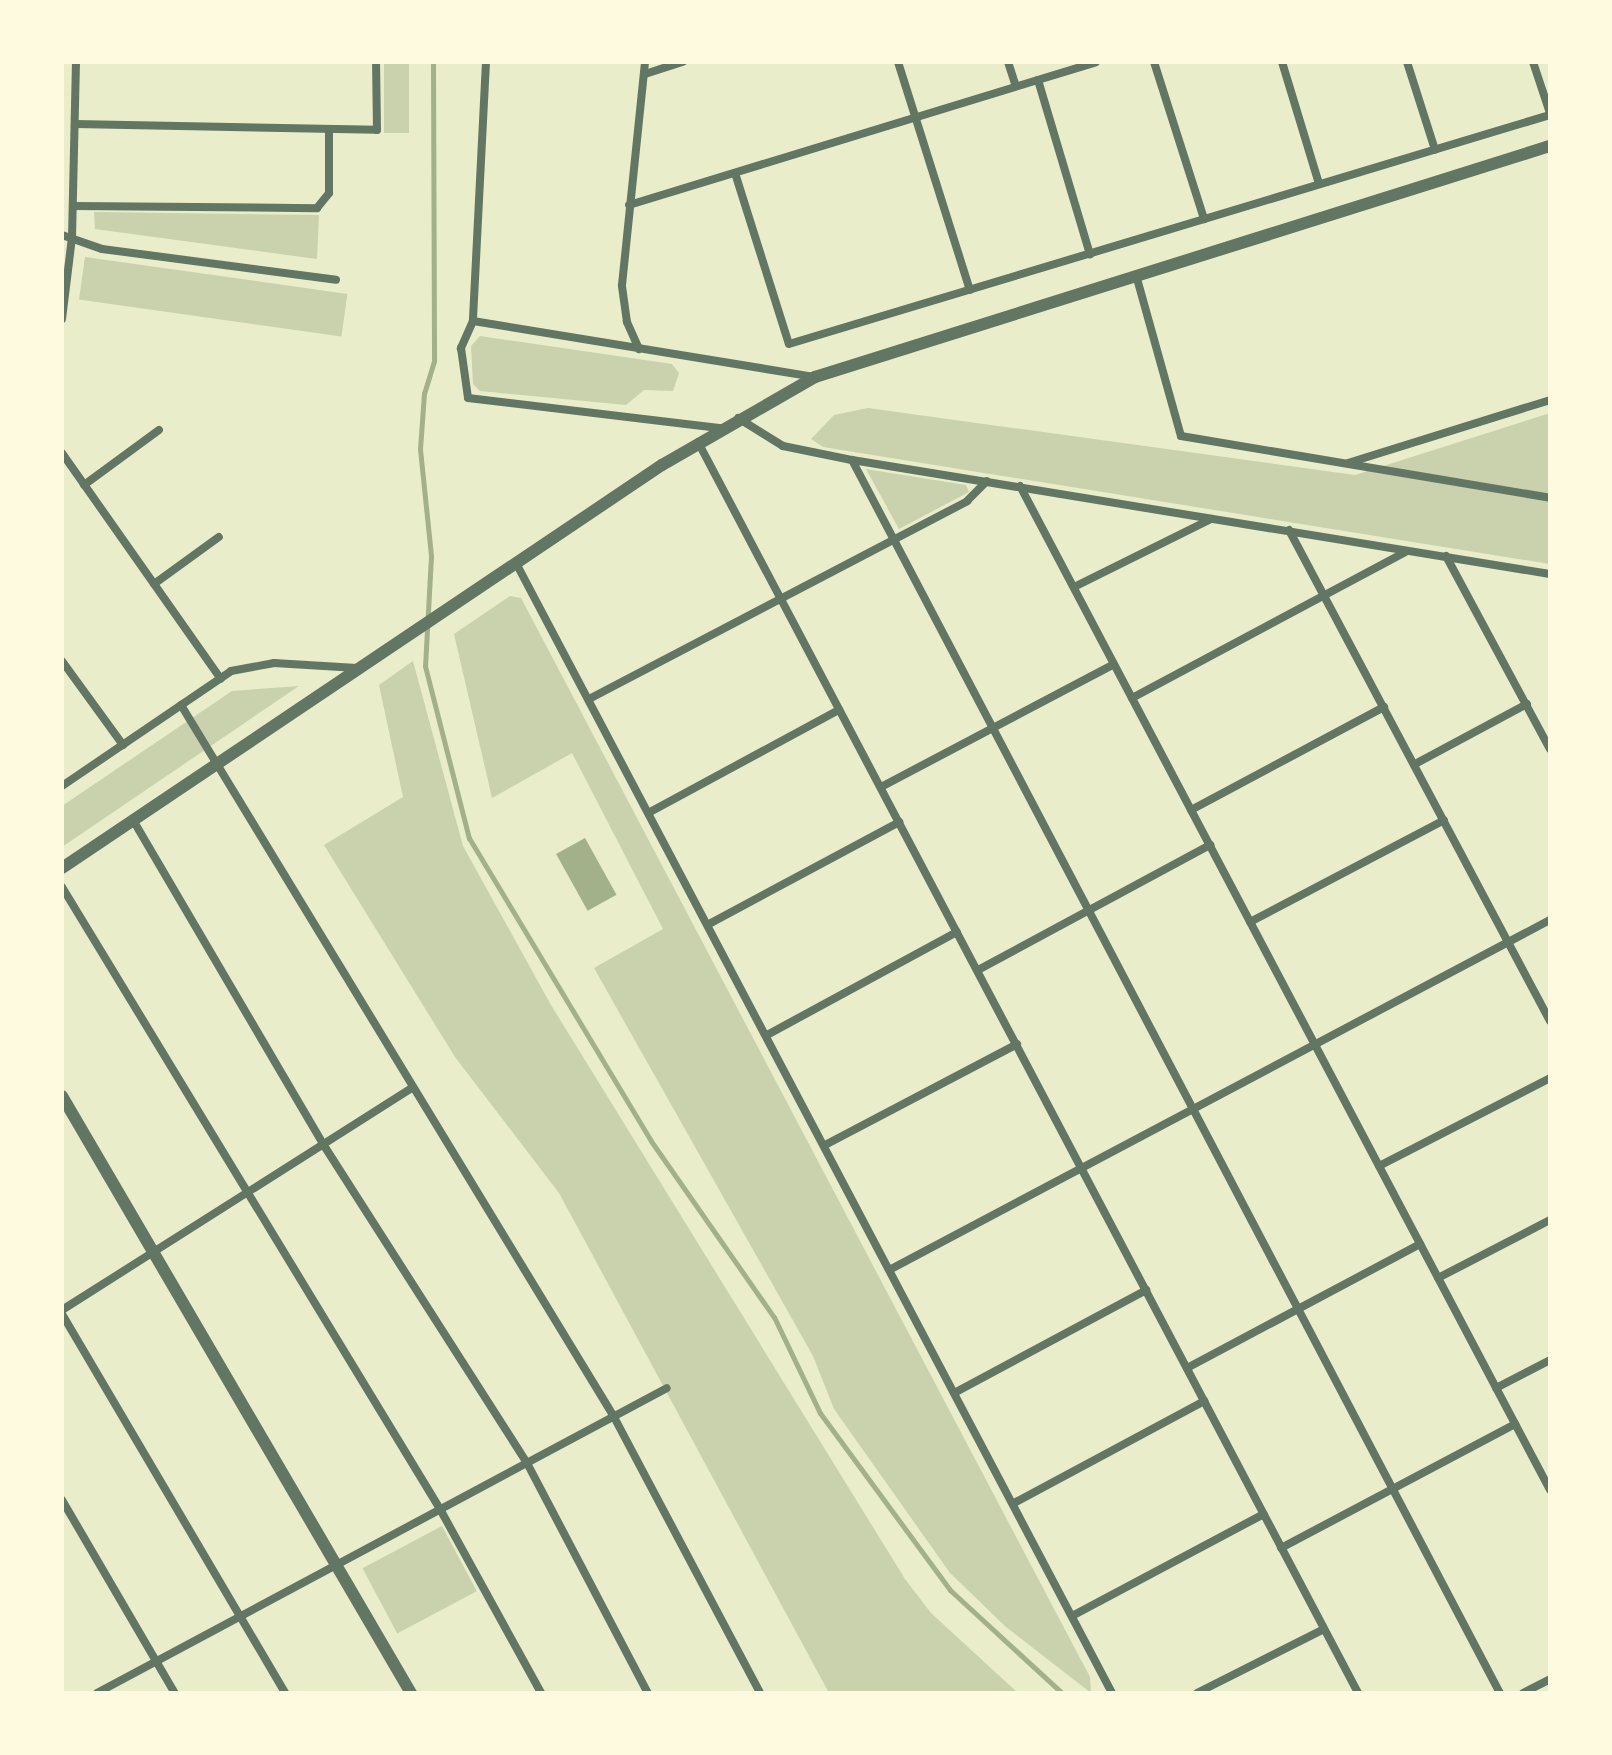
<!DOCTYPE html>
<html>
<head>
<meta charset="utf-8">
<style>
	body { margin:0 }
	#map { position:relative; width:1612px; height:1755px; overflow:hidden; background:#e9edc9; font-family:Commissioner,sans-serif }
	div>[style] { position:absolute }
	.green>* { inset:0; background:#cad2ad; transform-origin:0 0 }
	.water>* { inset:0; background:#a3b18a; transform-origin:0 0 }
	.stream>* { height:5px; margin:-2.5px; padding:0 2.5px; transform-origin:2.5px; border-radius:2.5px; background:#a3b18a }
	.minor>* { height:8px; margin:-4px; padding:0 4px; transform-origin:4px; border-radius:4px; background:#617663 }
	.tertiary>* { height:12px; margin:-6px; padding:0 6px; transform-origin:6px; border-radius:6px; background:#617663 }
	span { translate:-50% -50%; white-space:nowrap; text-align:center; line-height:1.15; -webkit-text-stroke:6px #fefae0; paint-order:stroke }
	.frame { position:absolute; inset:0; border:64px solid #fefae0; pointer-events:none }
</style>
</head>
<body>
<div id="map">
	<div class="green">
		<i style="left:384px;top:62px;width:25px;height:71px"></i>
		<i style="clip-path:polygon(94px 212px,319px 215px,317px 259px,95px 229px)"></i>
		<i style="left:85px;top:257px;width:265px;height:43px;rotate:8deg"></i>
		<i style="clip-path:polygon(480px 336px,672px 364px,679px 373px,673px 391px,644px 390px,626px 405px,480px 391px,473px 384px,471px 346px)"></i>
		<i style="clip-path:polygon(868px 408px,1355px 475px,1550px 413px,1550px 564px,823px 447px,811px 439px,834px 415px)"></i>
		<i style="clip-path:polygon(866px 469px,966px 485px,969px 492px,899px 529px)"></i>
		<i style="clip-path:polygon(510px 596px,521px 598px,1090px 1677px,1091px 1693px,1006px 1627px,950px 1573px,834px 1409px,813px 1356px,594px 968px,663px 929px,572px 753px,492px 798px,454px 634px)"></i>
		<i style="clip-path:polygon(413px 661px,463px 846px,551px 1005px,905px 1579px,931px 1613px,1018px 1693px,829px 1693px,559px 1193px,455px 1057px,324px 845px,403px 797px,379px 685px)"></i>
		<i style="clip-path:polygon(299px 686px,62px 847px,62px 806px,232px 691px)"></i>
		<i style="left:442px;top:1526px;width:74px;height:90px;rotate:62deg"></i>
	</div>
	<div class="water">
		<i style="left:585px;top:838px;width:65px;height:33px;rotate:61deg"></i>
	</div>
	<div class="stream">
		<i style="left:433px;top:62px;width:299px;rotate:89.8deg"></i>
		<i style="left:434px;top:361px;width:34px;rotate:107deg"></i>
		<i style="left:424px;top:393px;width:56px;rotate:94.1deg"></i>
		<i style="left:420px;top:449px;width:108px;rotate:84.1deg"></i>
		<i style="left:431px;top:556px;width:110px;rotate:93.1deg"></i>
		<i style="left:425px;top:666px;width:178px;rotate:75.7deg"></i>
		<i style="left:469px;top:838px;width:353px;rotate:59deg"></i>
		<i style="left:651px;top:1141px;width:215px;rotate:55.1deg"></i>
		<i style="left:774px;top:1317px;width:106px;rotate:64.4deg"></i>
		<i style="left:820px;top:1413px;width:220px;rotate:53.7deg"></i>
		<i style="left:950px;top:1590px;width:152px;rotate:42.6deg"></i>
	</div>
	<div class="minor">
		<i style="left:486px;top:62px;width:259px;rotate:92.9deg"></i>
		<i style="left:473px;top:321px;width:30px;rotate:114deg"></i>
		<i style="left:461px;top:348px;width:50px;rotate:82deg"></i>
		<i style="left:468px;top:398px;width:255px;rotate:6.8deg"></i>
		<i style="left:898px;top:62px;width:239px;rotate:72.5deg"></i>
		<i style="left:1008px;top:62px;width:25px;rotate:72deg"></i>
		<i style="left:1154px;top:62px;width:165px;rotate:72.3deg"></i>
		<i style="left:1282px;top:62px;width:127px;rotate:73.1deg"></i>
		<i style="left:1407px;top:62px;width:92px;rotate:72.3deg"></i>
		<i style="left:1533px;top:62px;width:54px;rotate:71.6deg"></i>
		<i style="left:645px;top:74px;width:40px;rotate:-18deg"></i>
		<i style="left:1038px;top:80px;width:182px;rotate:73.4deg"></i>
		<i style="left:75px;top:124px;width:302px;rotate:1.1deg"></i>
		<i style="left:377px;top:130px;width:68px;rotate:-90.8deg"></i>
		<i style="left:735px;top:173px;width:179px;rotate:72.5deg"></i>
		<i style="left:789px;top:344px;width:795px;rotate:-16.75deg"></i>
		<i style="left:629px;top:205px;width:488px;rotate:-17deg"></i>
		<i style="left:73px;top:206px;width:244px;rotate:0.5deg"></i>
		<i style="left:317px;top:208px;width:19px;rotate:-51deg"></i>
		<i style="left:329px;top:193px;width:64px;rotate:-90deg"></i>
		<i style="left:62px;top:235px;width:42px;rotate:19.3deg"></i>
		<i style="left:102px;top:249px;width:236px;rotate:7.5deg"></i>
		<i style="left:1136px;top:275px;width:167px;rotate:74.4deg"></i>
		<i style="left:1181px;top:436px;width:374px;rotate:9.5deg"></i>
		<i style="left:62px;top:319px;width:82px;rotate:-83deg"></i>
		<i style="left:72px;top:238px;width:176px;rotate:-88.7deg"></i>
		<i style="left:473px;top:321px;width:347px;rotate:9.3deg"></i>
		<i style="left:639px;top:349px;width:30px;rotate:-114deg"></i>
		<i style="left:627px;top:322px;width:37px;rotate:-98deg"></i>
		<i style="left:622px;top:285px;width:224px;rotate:-84.1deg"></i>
		<i style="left:738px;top:418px;width:53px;rotate:31.9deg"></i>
		<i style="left:783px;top:446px;width:70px;rotate:11.5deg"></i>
		<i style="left:852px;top:460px;width:707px;rotate:9.28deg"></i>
		<i style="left:698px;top:442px;width:1414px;rotate:62.18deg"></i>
		<i style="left:62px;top:453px;width:276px;rotate:54.9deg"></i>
		<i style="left:852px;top:460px;width:1393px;rotate:62.28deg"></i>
		<i style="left:1348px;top:463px;width:212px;rotate:-17.3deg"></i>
		<i style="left:84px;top:485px;width:93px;rotate:-36.3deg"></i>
		<i style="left:1020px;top:486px;width:1135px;rotate:62.17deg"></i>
		<i style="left:1289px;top:530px;width:556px;rotate:62.01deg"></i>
		<i style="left:1446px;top:556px;width:219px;rotate:61.7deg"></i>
		<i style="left:516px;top:563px;width:1278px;rotate:62.19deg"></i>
		<i style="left:154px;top:584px;width:80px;rotate:-35.9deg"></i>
		<i style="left:1074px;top:587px;width:153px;rotate:-26.4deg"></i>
		<i style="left:62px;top:661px;width:104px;rotate:54deg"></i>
		<i style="left:1132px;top:698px;width:310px;rotate:-28.1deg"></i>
		<i style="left:589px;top:699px;width:427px;rotate:-27.6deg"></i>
		<i style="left:967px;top:501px;width:28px;rotate:-45deg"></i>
		<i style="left:181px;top:705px;width:833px;rotate:58.69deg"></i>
		<i style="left:614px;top:1417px;width:312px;rotate:62.1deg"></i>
		<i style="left:1415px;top:764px;width:127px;rotate:-28.2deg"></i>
		<i style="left:62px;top:786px;width:204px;rotate:-34.2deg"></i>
		<i style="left:231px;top:671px;width:44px;rotate:-10.5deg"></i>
		<i style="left:274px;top:663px;width:83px;rotate:3.4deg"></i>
		<i style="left:881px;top:787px;width:263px;rotate:-27.8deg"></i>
		<i style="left:1191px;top:810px;width:219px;rotate:-28.1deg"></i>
		<i style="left:650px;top:812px;width:215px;rotate:-28.4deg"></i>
		<i style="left:133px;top:820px;width:376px;rotate:59.6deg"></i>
		<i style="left:323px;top:1144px;width:379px;rotate:57.4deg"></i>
		<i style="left:527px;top:1463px;width:260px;rotate:62.3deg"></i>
		<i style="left:62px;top:887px;width:728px;rotate:58.71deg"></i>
		<i style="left:440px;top:1509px;width:210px;rotate:61.2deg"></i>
		<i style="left:1250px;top:922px;width:219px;rotate:-27.7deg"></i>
		<i style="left:709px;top:924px;width:216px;rotate:-28.2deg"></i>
		<i style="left:978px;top:970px;width:264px;rotate:-28.3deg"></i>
		<i style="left:767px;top:1035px;width:216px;rotate:-28.5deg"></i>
		<i style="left:825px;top:1145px;width:217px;rotate:-27.7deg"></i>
		<i style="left:1379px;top:1166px;width:192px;rotate:-27.2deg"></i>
		<i style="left:891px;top:1269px;width:746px;rotate:-27.91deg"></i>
		<i style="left:1438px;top:1278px;width:126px;rotate:-27.4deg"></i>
		<i style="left:62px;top:1310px;width:414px;rotate:-32.4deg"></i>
		<i style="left:62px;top:1314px;width:440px;rotate:59.5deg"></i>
		<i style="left:1187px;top:1368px;width:264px;rotate:-28deg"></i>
		<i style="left:1496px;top:1388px;width:61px;rotate:-27.4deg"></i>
		<i style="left:956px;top:1392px;width:216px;rotate:-28.2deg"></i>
		<i style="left:62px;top:1500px;width:224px;rotate:59.7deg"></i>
		<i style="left:1014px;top:1503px;width:216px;rotate:-28.2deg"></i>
		<i style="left:1281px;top:1548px;width:265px;rotate:-27.9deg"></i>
		<i style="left:1072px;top:1616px;width:217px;rotate:-28deg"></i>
		<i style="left:97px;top:1693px;width:646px;rotate:-28.15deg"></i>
		<i style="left:1197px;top:1693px;width:142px;rotate:-26.7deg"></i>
		<i style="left:1523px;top:1693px;width:30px;rotate:-27deg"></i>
	</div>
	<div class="tertiary">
		<i style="left:62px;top:868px;width:723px;rotate:-33.89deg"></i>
		<i style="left:662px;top:465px;width:177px;rotate:-29.9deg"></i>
		<i style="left:815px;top:377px;width:770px;rotate:-17.45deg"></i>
		<i style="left:62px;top:1096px;width:692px;rotate:59.69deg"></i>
	</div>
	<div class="frame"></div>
</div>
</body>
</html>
